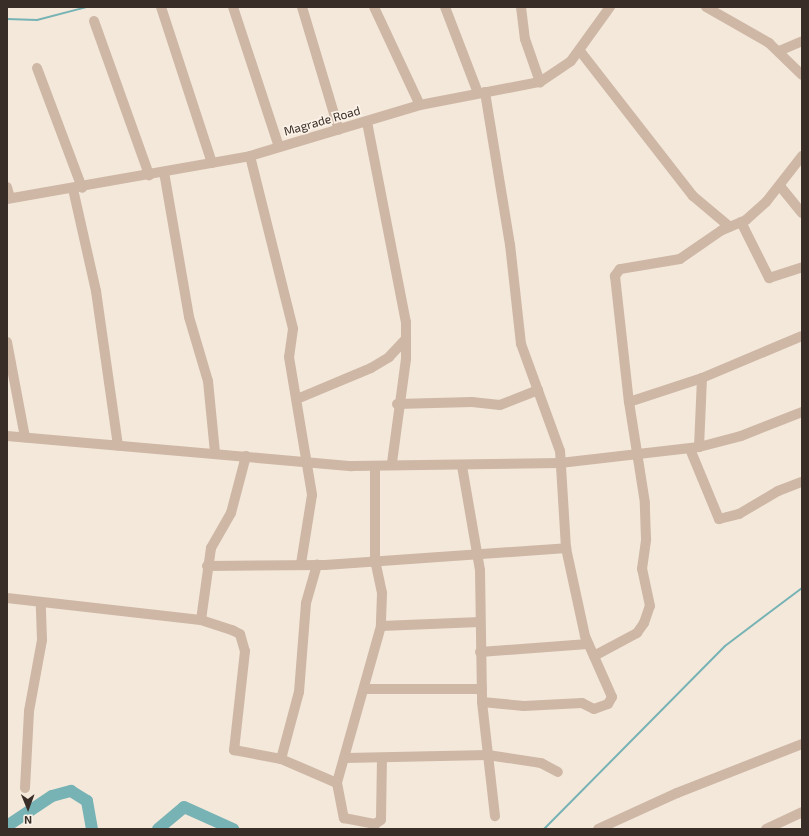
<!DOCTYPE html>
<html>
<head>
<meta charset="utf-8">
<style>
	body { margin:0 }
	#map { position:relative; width:809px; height:836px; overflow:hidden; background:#f4e8db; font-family:"Exo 2",sans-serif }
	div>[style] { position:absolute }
	.stream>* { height:2px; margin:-1px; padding:0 1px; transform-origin:1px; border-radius:1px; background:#77b3b5 }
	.river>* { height:12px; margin:-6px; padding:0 6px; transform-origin:6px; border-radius:6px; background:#77b3b5 }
	.minor>* { height:10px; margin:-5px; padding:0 5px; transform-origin:5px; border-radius:5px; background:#ceb7a5 }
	span { translate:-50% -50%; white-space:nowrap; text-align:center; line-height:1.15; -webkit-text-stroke:3.5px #fbf2e8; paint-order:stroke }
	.street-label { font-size:12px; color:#392d27 }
	.frame { position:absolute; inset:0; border:8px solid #392d27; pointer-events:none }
	.north { position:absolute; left:8px; top:788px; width:40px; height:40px; -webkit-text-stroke:3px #fbf2e8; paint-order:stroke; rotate:179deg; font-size:11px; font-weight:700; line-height:16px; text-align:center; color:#392d27 }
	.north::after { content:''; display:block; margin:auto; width:14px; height:18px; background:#392d27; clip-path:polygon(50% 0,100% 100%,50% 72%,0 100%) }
</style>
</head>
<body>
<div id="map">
	<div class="stream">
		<i style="left:7px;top:19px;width:30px;rotate:2deg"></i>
		<i style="left:37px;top:20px;width:52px;rotate:-14.6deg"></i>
		<i style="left:544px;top:829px;width:257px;rotate:-45.3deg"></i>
		<i style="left:725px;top:646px;width:96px;rotate:-37deg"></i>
	</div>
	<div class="river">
		<i style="left:7px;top:826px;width:54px;rotate:-33.7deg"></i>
		<i style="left:52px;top:796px;width:20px;rotate:-15deg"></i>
		<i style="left:71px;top:791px;width:19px;rotate:32deg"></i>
		<i style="left:87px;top:801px;width:28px;rotate:80deg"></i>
		<i style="left:158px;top:829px;width:34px;rotate:-40deg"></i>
		<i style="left:184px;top:807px;width:54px;rotate:24.2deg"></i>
	</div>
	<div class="minor">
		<i style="left:161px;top:7px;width:164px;rotate:71.9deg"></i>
		<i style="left:233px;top:7px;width:147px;rotate:71.8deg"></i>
		<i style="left:302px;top:7px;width:128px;rotate:73.3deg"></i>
		<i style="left:374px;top:7px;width:108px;rotate:64.9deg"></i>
		<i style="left:445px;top:7px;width:92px;rotate:69deg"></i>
		<i style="left:521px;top:7px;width:32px;rotate:83deg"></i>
		<i style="left:525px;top:39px;width:46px;rotate:70.8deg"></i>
		<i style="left:706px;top:7px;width:73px;rotate:29.7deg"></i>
		<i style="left:769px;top:43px;width:46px;rotate:44.1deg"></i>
		<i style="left:94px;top:21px;width:164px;rotate:70.3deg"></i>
		<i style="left:580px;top:51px;width:184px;rotate:52.1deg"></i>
		<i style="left:693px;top:196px;width:48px;rotate:40deg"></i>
		<i style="left:779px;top:51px;width:25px;rotate:-23deg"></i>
		<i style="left:37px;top:68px;width:128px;rotate:69.4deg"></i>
		<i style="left:367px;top:122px;width:204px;rotate:79deg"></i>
		<i style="left:406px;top:322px;width:37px;rotate:90deg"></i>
		<i style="left:406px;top:359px;width:105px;rotate:97.7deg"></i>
		<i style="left:250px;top:156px;width:178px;rotate:76deg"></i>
		<i style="left:293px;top:329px;width:28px;rotate:98deg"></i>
		<i style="left:289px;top:357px;width:140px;rotate:80.5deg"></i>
		<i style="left:312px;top:495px;width:70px;rotate:99.1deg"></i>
		<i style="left:802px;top:156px;width:58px;rotate:128deg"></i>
		<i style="left:766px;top:202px;width:27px;rotate:138deg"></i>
		<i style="left:746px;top:220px;width:26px;rotate:157deg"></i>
		<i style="left:722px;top:230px;width:51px;rotate:145.4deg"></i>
		<i style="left:680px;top:259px;width:61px;rotate:170.5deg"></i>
		<i style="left:620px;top:269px;width:9px;rotate:126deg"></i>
		<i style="left:615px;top:276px;width:127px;rotate:83.7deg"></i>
		<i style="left:629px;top:402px;width:77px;rotate:-18.2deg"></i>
		<i style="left:702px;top:378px;width:108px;rotate:-22.8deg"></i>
		<i style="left:164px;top:172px;width:147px;rotate:80.2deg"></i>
		<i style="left:189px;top:317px;width:67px;rotate:73.5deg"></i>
		<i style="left:208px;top:381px;width:72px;rotate:84.4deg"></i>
		<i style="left:780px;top:186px;width:35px;rotate:51deg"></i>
		<i style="left:7px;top:187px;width:11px;rotate:75deg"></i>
		<i style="left:73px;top:189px;width:105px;rotate:77.3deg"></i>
		<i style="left:96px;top:291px;width:156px;rotate:81.9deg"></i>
		<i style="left:7px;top:199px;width:247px;rotate:-10deg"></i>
		<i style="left:250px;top:156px;width:177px;rotate:-16.7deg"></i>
		<i style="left:420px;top:105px;width:122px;rotate:-10.9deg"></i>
		<i style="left:540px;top:82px;width:37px;rotate:-34deg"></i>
		<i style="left:571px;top:61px;width:67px;rotate:-54.2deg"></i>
		<i style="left:741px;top:222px;width:63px;rotate:63.4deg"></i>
		<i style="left:769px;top:278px;width:35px;rotate:-18deg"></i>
		<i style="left:7px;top:342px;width:97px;rotate:79.3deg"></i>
		<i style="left:297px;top:399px;width:80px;rotate:-22.7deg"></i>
		<i style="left:371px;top:368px;width:21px;rotate:-31deg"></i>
		<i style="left:389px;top:357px;width:25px;rotate:-47deg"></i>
		<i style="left:397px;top:404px;width:75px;rotate:-1.5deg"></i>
		<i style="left:472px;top:402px;width:28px;rotate:6deg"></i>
		<i style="left:500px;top:405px;width:41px;rotate:-21.5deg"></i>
		<i style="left:7px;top:436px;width:346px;rotate:5deg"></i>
		<i style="left:352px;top:466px;width:208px;rotate:-0.8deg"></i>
		<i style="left:560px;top:463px;width:140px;rotate:-6.6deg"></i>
		<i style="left:699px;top:447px;width:43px;rotate:-14.7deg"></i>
		<i style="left:741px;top:436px;width:66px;rotate:-21.5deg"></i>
		<i style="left:699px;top:447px;width:69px;rotate:-87.5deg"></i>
		<i style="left:690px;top:449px;width:76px;rotate:67.5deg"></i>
		<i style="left:719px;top:519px;width:21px;rotate:-14deg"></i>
		<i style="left:739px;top:514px;width:45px;rotate:-30.5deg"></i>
		<i style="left:778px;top:491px;width:26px;rotate:-21deg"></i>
		<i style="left:375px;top:466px;width:94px;rotate:90deg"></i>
		<i style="left:375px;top:560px;width:34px;rotate:78deg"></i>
		<i style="left:382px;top:593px;width:33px;rotate:92deg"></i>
		<i style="left:381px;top:626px;width:163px;rotate:105.7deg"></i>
		<i style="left:337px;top:783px;width:36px;rotate:79deg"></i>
		<i style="left:344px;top:818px;width:32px;rotate:11deg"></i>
		<i style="left:375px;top:824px;width:7px;rotate:-34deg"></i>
		<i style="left:381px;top:820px;width:62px;rotate:-89.1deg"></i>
		<i style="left:462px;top:466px;width:106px;rotate:80.2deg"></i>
		<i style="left:480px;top:570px;width:132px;rotate:89.1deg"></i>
		<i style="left:482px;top:702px;width:115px;rotate:83.5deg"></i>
		<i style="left:207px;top:566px;width:118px;rotate:-0.5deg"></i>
		<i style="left:325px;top:565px;width:242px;rotate:-4deg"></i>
		<i style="left:7px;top:598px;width:195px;rotate:6.5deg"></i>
		<i style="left:201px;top:620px;width:33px;rotate:18deg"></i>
		<i style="left:232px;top:630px;width:9px;rotate:27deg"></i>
		<i style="left:240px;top:634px;width:18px;rotate:74deg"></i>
		<i style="left:245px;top:651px;width:100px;rotate:96.3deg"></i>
		<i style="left:234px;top:750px;width:48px;rotate:10.8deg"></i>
		<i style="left:281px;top:759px;width:61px;rotate:23.2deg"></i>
		<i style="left:201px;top:620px;width:73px;rotate:-82.1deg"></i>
		<i style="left:211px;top:548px;width:40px;rotate:-60.3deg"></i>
		<i style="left:231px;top:513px;width:59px;rotate:-75.3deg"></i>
		<i style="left:381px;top:626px;width:99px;rotate:-2.3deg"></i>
		<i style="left:480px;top:652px;width:108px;rotate:-4.2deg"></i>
		<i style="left:594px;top:656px;width:49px;rotate:-28.1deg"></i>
		<i style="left:637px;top:633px;width:12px;rotate:-55deg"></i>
		<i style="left:644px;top:623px;width:18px;rotate:-71deg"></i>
		<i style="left:650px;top:606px;width:38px;rotate:-102deg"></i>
		<i style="left:642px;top:569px;width:30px;rotate:-82deg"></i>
		<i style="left:646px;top:539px;width:36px;rotate:-92deg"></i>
		<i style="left:645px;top:503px;width:102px;rotate:-99deg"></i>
		<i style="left:366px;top:689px;width:116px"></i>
		<i style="left:482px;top:702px;width:42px;rotate:5.4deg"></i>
		<i style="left:524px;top:706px;width:58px;rotate:-3deg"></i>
		<i style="left:582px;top:703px;width:13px;rotate:27deg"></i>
		<i style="left:594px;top:709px;width:15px;rotate:-20deg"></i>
		<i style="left:608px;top:704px;width:8px;rotate:-60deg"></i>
		<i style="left:612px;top:697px;width:67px;rotate:-113.9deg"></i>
		<i style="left:585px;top:636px;width:90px;rotate:-102.2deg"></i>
		<i style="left:566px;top:548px;width:97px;rotate:-93.5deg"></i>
		<i style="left:560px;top:451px;width:114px;rotate:-110deg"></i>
		<i style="left:521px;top:344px;width:100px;rotate:-96.3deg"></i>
		<i style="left:510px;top:245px;width:155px;rotate:-99.3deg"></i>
		<i style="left:346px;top:758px;width:142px;rotate:-1.2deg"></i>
		<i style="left:488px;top:755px;width:54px;rotate:8.6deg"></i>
		<i style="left:541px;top:763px;width:19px;rotate:28deg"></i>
		<i style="left:281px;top:759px;width:69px;rotate:-75deg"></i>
		<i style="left:299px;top:692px;width:89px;rotate:-85.5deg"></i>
		<i style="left:306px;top:603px;width:40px;rotate:-74deg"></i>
		<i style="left:25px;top:788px;width:77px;rotate:-87deg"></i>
		<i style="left:29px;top:711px;width:72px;rotate:-79.6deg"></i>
		<i style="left:42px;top:640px;width:38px;rotate:-92deg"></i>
		<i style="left:598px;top:829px;width:87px;rotate:-24.5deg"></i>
		<i style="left:677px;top:793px;width:134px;rotate:-21.4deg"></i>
		<i style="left:766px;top:829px;width:40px;rotate:-25deg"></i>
	</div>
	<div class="street-label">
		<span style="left:322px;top:121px;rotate:-16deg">Magrade Road</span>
	</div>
	<div class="frame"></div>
	<div class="north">N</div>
</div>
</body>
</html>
